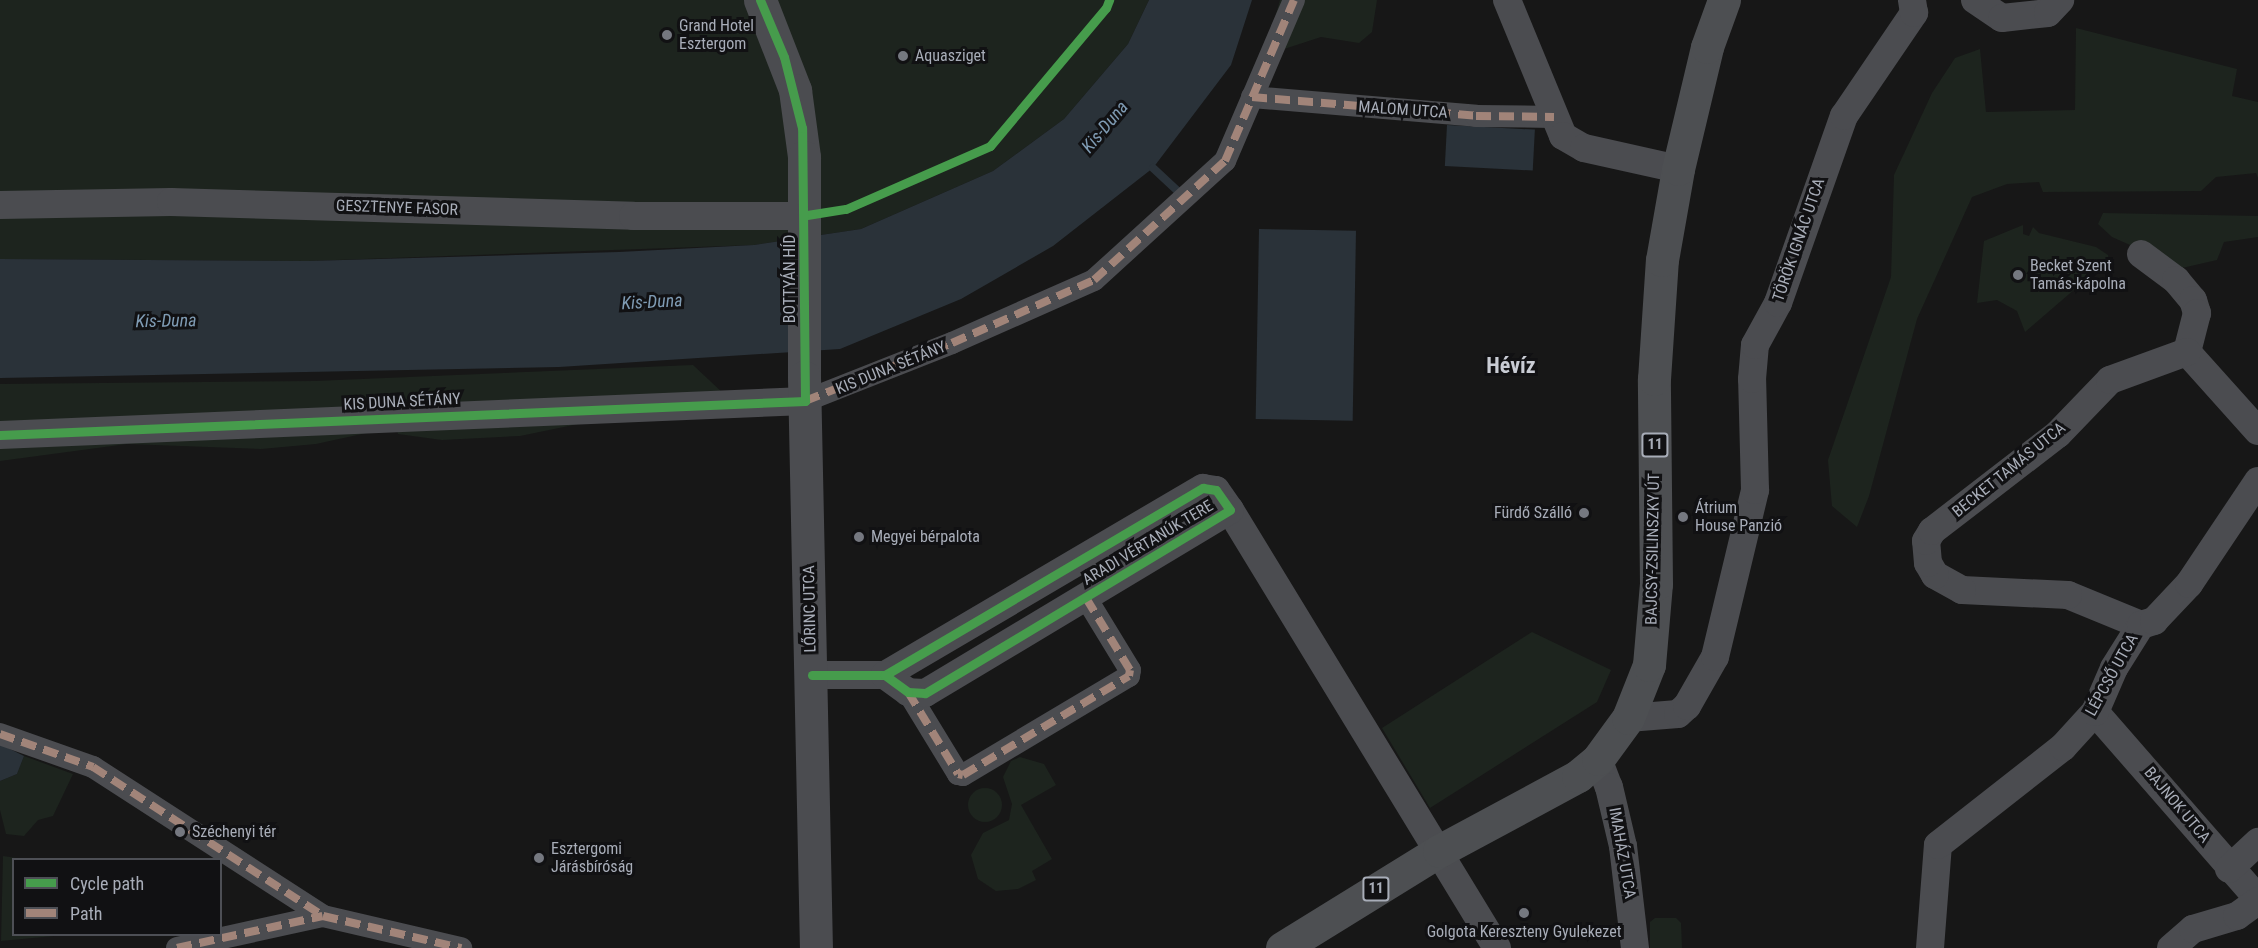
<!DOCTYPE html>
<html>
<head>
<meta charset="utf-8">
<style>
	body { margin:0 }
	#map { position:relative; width:2258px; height:948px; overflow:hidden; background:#171717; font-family:"Roboto Condensed",sans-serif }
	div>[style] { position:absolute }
	.green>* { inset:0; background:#1d241e }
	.round { border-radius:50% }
	.water>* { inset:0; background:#2a3239; transform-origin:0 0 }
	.stream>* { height:8px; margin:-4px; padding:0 4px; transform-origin:4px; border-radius:4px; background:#2a3239 }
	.pedestrian>* { height:22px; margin:-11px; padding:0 11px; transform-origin:11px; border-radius:11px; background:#4b4c50 }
	.minor>* { height:28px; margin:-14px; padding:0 14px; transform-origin:14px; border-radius:14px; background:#4b4c50 }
	.tertiary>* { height:33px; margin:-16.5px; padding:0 16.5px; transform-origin:16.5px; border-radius:16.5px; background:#4b4c50 }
	.primary>* { height:33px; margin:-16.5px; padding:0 16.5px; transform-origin:16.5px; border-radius:16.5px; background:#4d4f52 }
	.quiet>* { height:8px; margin-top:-4px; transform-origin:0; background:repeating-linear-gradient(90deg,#a18479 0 15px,transparent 0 23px) }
	.cycleway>* { height:9px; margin:-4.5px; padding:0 4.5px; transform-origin:4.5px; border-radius:4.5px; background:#469c4c }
	.dots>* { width:16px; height:16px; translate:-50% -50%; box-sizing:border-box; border:3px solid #111113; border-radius:50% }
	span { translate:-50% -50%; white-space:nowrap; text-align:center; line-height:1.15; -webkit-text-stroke:6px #111113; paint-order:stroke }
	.shield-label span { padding:2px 4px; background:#111113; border:2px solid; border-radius:4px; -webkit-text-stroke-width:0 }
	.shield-label { font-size:15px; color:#a8adb8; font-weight:700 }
	.poi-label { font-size:16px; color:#a8adb8 }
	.left { translate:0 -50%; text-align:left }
	.right { translate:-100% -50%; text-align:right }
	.street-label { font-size:16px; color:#a8adb8 }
	.water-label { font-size:18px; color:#7f9bb3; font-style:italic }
	.district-label { font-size:22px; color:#c9ccd4; font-weight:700 }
	.legend { position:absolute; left:12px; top:858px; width:210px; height:78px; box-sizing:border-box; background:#111113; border:2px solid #4d4f55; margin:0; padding:8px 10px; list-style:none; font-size:18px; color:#a8adb8 }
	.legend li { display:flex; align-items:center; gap:12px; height:30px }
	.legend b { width:30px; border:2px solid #4d4f55 }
</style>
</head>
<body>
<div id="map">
	<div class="green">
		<i style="clip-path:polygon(0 0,1149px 0,1128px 44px,1064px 119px,993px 171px,861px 229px,754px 245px,308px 261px,0 259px)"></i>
		<i style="clip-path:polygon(1280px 0,1377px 0,1372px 32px,1359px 43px,1321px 37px,1278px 51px,1272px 28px)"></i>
		<i style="clip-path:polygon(2076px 28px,2237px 69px,2232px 96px,2258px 102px,2258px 178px,2256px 173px,2216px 177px,2201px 191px,2043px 192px,2039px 182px,2007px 184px,1972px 197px,1917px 319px,1869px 496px,1857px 527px,1832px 506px,1828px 460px,1891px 277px,1894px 175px,1932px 93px,1955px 58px,1980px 49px,1986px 112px,2075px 110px)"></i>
		<i style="clip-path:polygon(2103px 213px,2258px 216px,2258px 237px,2224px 242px,2217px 260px,2182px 268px,2112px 237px,2098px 224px)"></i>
		<i style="clip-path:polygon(2023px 225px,2023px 234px,2029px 236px,2033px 227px,2039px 233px,2096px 247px,2108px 255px,2110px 266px,2090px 276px,2025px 332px,2017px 311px,1997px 300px,1977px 303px,1984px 241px)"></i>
		<i style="clip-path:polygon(693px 365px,724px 394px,520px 436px,442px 440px,398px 434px,389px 401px,371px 399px,371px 432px,316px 444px,261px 449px,127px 444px,0 461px,0 384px,315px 381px)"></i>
		<i style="clip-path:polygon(1532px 632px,1611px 670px,1597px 702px,1430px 808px,1382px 728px)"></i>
		<i style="clip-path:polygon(24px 756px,73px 774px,53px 816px,38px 820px,24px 836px,6px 834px,0 810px,0 781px,17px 774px)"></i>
		<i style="clip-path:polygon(1020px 757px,1044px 764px,1056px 785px,1021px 805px,1052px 859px,1032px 871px,1036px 880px,1018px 889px,996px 891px,978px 879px,971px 855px,983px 833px,1009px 820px,1012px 804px,1003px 777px,1011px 761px)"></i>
		<i class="round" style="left:968px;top:788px;width:34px;height:34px"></i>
		<i style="clip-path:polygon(3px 856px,23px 859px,14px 860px,14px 934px,54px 936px,1px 941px)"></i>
		<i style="clip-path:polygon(1655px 918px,1676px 918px,1681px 923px,1682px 948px,1650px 948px,1650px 922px)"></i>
	</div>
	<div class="water">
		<i style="clip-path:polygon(1149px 0,1252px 0,1231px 65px,1153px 168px,1053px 246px,961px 299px,840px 349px,559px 367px,0 378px,0 259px,308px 261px,619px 252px,754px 245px,861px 229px,993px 171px,1064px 119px,1128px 44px)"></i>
		<i style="left:1447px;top:125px;width:88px;height:41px;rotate:3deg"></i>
		<i style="left:1259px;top:229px;width:97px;height:190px;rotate:1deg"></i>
		<i style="clip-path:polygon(0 744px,24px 756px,17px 774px,0 781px)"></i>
	</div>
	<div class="stream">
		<i style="left:1153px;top:168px;width:37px;rotate:43deg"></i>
	</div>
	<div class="pedestrian">
		<i style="left:1252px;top:97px;width:225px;rotate:4.8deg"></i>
		<i style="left:1476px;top:116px;width:78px;rotate:0.7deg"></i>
		<i style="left:805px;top:401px;width:158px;rotate:-21.5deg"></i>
		<i style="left:952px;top:343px;width:155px;rotate:-23.9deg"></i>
		<i style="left:1094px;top:280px;width:177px;rotate:-42.3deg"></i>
		<i style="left:1225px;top:161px;width:175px;rotate:-66.8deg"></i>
		<i style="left:908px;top:692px;width:96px;rotate:58.6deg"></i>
		<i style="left:958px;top:774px;width:5px;rotate:11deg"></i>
		<i style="left:963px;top:775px;width:193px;rotate:-30.8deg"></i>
		<i style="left:1129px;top:676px;width:6px;rotate:-81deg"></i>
		<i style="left:1130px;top:670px;width:84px;rotate:-121.4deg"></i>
		<i style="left:0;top:734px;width:99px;rotate:19.5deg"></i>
		<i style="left:93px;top:767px;width:274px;rotate:32.9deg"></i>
		<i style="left:177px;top:948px;width:149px;rotate:-12.4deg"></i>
		<i style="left:323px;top:916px;width:142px;rotate:13.1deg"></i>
	</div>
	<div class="minor">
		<i style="left:1507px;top:0;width:147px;rotate:67.6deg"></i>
		<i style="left:1563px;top:136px;width:24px;rotate:30deg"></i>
		<i style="left:1584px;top:148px;width:96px;rotate:12.6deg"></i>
		<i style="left:1975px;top:0;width:32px;rotate:34deg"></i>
		<i style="left:2002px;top:18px;width:46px;rotate:-6.2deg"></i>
		<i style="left:2048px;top:13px;width:18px;rotate:-47deg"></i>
		<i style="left:0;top:205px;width:171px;rotate:-1deg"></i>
		<i style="left:171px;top:202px;width:462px;rotate:1.7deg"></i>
		<i style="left:633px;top:216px;width:161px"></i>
		<i style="left:2141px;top:254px;width:44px;rotate:36.6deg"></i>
		<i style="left:2176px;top:280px;width:26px;rotate:50deg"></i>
		<i style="left:2193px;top:300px;width:14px;rotate:73deg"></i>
		<i style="left:2197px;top:313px;width:40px;rotate:104.4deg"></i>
		<i style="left:2187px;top:352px;width:106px;rotate:48.1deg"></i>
		<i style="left:0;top:435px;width:806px;rotate:-2.42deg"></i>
		<i style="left:1230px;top:510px;width:513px;rotate:58.63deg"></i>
		<i style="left:2141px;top:625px;width:79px;rotate:-157.7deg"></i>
		<i style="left:2068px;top:595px;width:106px;rotate:-177.3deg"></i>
		<i style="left:1962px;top:590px;width:31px;rotate:-151deg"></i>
		<i style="left:1935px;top:575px;width:14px;rotate:-120deg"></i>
		<i style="left:1928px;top:563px;width:22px;rotate:-95deg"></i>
		<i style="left:1926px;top:541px;width:12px;rotate:-59deg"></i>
		<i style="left:1932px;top:531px;width:159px;rotate:-37.6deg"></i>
		<i style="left:2058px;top:434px;width:75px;rotate:-46.1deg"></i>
		<i style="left:2110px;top:380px;width:82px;rotate:-20deg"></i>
		<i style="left:812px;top:675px;width:73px"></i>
		<i style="left:885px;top:675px;width:369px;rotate:-30.5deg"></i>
		<i style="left:1203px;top:488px;width:13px;rotate:9deg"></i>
		<i style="left:1216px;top:490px;width:24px;rotate:55deg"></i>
		<i style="left:1230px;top:510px;width:356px;rotate:149deg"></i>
		<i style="left:925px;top:693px;width:17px;rotate:-177deg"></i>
		<i style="left:908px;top:692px;width:29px;rotate:-144deg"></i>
		<i style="left:2095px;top:712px;width:248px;rotate:48.9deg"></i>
		<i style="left:1628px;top:718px;width:50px;rotate:-4.6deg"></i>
		<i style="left:1678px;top:714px;width:12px;rotate:-42deg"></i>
		<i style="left:1687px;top:706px;width:56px;rotate:-60.3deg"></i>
		<i style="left:1715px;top:657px;width:172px;rotate:-76.5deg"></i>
		<i style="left:1755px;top:490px;width:111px;rotate:-91.5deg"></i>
		<i style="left:1752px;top:379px;width:34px;rotate:-85deg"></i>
		<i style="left:1755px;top:345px;width:48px;rotate:-61.3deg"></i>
		<i style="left:1778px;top:303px;width:198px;rotate:-70.6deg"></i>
		<i style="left:1844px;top:116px;width:125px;rotate:-55.8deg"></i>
		<i style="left:1914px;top:13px;width:13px;rotate:-99deg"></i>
		<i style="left:1598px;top:759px;width:30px;rotate:69deg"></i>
		<i style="left:1609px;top:787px;width:61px;rotate:76.7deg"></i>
		<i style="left:1623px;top:846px;width:103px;rotate:83.3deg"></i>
		<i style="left:2229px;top:869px;width:40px;rotate:-43deg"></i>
		<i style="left:1930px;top:948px;width:103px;rotate:-85.6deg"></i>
		<i style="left:1938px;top:845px;width:159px;rotate:-38.1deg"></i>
		<i style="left:2063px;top:747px;width:47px;rotate:-47.6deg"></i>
		<i style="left:2095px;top:712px;width:48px;rotate:-66.6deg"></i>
		<i style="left:2114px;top:668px;width:51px;rotate:-57.9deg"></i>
		<i style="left:2141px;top:625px;width:14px;rotate:-17deg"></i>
		<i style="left:2154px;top:621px;width:51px;rotate:-46.6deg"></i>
		<i style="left:2189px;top:584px;width:124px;rotate:-56.2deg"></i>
		<i style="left:2171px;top:948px;width:29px;rotate:-41deg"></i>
		<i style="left:2193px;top:929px;width:46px;rotate:-16.5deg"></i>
		<i style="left:2237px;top:916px;width:26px;rotate:-36deg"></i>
	</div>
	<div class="tertiary">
		<i style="left:760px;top:0;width:97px;rotate:68.7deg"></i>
		<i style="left:795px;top:90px;width:68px;rotate:82.3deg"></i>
		<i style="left:804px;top:157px;width:220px;rotate:90deg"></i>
		<i style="left:804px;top:377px;width:571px;rotate:88.8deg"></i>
	</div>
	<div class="primary">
		<i style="left:1282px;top:948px;width:185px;rotate:-31.7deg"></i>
		<i style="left:1439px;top:851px;width:158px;rotate:-28.3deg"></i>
		<i style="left:1578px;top:776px;width:26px;rotate:-40deg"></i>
		<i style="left:1598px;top:759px;width:51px;rotate:-53.8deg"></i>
		<i style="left:1628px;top:718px;width:57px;rotate:-68.4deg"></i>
		<i style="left:1649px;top:665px;width:81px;rotate:-85.1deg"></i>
		<i style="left:1656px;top:584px;width:205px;rotate:-90.6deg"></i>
		<i style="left:1654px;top:379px;width:119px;rotate:-86.2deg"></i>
		<i style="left:1662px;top:260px;width:92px;rotate:-80deg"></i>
		<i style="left:1678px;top:169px;width:125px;rotate:-76.6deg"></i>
		<i style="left:1707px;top:47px;width:50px;rotate:-70.1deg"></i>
	</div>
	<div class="quiet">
		<i style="left:1252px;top:97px;width:225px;rotate:4.8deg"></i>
		<i style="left:1476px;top:116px;width:78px;rotate:0.7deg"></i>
		<i style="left:805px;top:401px;width:158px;rotate:-21.5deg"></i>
		<i style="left:952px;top:343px;width:155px;rotate:-23.9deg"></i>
		<i style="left:1094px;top:280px;width:177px;rotate:-42.3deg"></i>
		<i style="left:1225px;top:161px;width:175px;rotate:-66.8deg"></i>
		<i style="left:908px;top:692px;width:96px;rotate:58.6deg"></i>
		<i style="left:958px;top:774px;width:5px;rotate:11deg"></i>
		<i style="left:963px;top:775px;width:193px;rotate:-30.8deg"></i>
		<i style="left:1129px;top:676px;width:6px;rotate:-81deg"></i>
		<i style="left:1130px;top:670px;width:84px;rotate:-121.4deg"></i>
		<i style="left:0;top:734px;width:99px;rotate:19.5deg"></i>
		<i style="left:93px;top:767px;width:274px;rotate:32.9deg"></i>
		<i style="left:177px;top:948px;width:149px;rotate:-12.4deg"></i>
		<i style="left:323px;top:916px;width:142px;rotate:13.1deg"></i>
	</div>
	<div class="cycleway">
		<i style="left:807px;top:215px;width:39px;rotate:-9deg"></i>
		<i style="left:846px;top:209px;width:157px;rotate:-23.6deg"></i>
		<i style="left:990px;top:146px;width:180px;rotate:-50deg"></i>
		<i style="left:1106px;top:8px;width:9px;rotate:-69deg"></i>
		<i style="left:0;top:435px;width:806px;rotate:-2.42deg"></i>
		<i style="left:805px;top:401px;width:273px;rotate:-90.6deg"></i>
		<i style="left:802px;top:128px;width:73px;rotate:-104.2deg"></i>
		<i style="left:784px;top:57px;width:62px;rotate:-112.8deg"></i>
		<i style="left:812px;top:675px;width:73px"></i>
		<i style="left:885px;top:675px;width:369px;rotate:-30.5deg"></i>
		<i style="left:1203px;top:488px;width:13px;rotate:9deg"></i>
		<i style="left:1216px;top:490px;width:24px;rotate:55deg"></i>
		<i style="left:1230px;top:510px;width:356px;rotate:149deg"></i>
		<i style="left:925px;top:693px;width:17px;rotate:-177deg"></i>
		<i style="left:908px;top:692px;width:29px;rotate:-144deg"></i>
	</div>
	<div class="dots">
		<i style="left:667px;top:35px;background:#757880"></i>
		<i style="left:903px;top:56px;background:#757880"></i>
		<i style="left:2018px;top:275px;background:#757880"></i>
		<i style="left:1584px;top:513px;background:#757880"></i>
		<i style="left:1683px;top:517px;background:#757880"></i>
		<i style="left:859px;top:537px;background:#757880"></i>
		<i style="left:180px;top:832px;background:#757880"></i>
		<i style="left:539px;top:858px;background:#757880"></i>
		<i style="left:1524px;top:913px;background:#757880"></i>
	</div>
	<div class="shield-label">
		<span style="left:1655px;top:445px">11</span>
		<span style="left:1376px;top:889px">11</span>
	</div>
	<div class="poi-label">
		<span class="left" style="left:679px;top:35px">Grand Hotel<br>Esztergom</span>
		<span class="left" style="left:915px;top:56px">Aquasziget</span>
		<span class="left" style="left:2030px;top:275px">Becket Szent<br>Tamás-kápolna</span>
		<span class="left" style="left:1695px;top:517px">Átrium<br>House Panzió</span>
		<span class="right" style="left:1572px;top:513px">Fürdő Szálló</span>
		<span class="left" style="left:871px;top:537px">Megyei bérpalota</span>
		<span class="left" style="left:192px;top:832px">Széchenyi tér</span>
		<span class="left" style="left:551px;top:858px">Esztergomi<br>Járásbíróság</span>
		<span style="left:1524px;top:932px">Golgota Kereszteny Gyulekezet</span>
	</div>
	<div class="street-label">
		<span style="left:1403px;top:110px;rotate:4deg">MALOM UTCA</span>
		<span style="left:397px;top:208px;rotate:2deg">GESZTENYE FASOR</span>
		<span style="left:1799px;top:240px;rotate:-71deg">TÖRÖK IGNÁC UTCA</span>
		<span style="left:790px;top:279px;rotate:-90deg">BOTTYÁN HÍD</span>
		<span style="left:891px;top:368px;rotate:-22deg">KIS DUNA SÉTÁNY</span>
		<span style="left:402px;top:402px;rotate:-3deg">KIS DUNA SÉTÁNY</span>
		<span style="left:2009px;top:470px;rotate:-39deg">BECKET TAMÁS UTCA</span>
		<span style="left:1148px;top:543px;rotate:-31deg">ARADI VÉRTANÚK TERE</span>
		<span style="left:1653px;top:549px;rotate:-89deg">BAJCSY-ZSILINSZKY ÚT</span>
		<span style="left:810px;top:609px;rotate:-91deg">LŐRINC UTCA</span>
		<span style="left:2112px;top:675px;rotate:-61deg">LÉPCSŐ UTCA</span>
		<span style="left:2177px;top:805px;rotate:50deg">BAJNOK UTCA</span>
		<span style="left:1622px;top:853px;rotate:80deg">IMAHÁZ UTCA</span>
	</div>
	<div class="water-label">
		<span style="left:1105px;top:127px;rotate:-50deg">Kis-Duna</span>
		<span style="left:652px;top:302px;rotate:-3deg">Kis-Duna</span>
		<span style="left:166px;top:321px;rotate:-1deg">Kis-Duna</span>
	</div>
	<div class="district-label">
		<span style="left:1511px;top:366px">Hévíz</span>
	</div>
	<ul class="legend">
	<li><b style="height:8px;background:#469c4c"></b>Cycle path</li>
	<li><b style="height:8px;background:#a18479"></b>Path</li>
	</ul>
</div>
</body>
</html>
